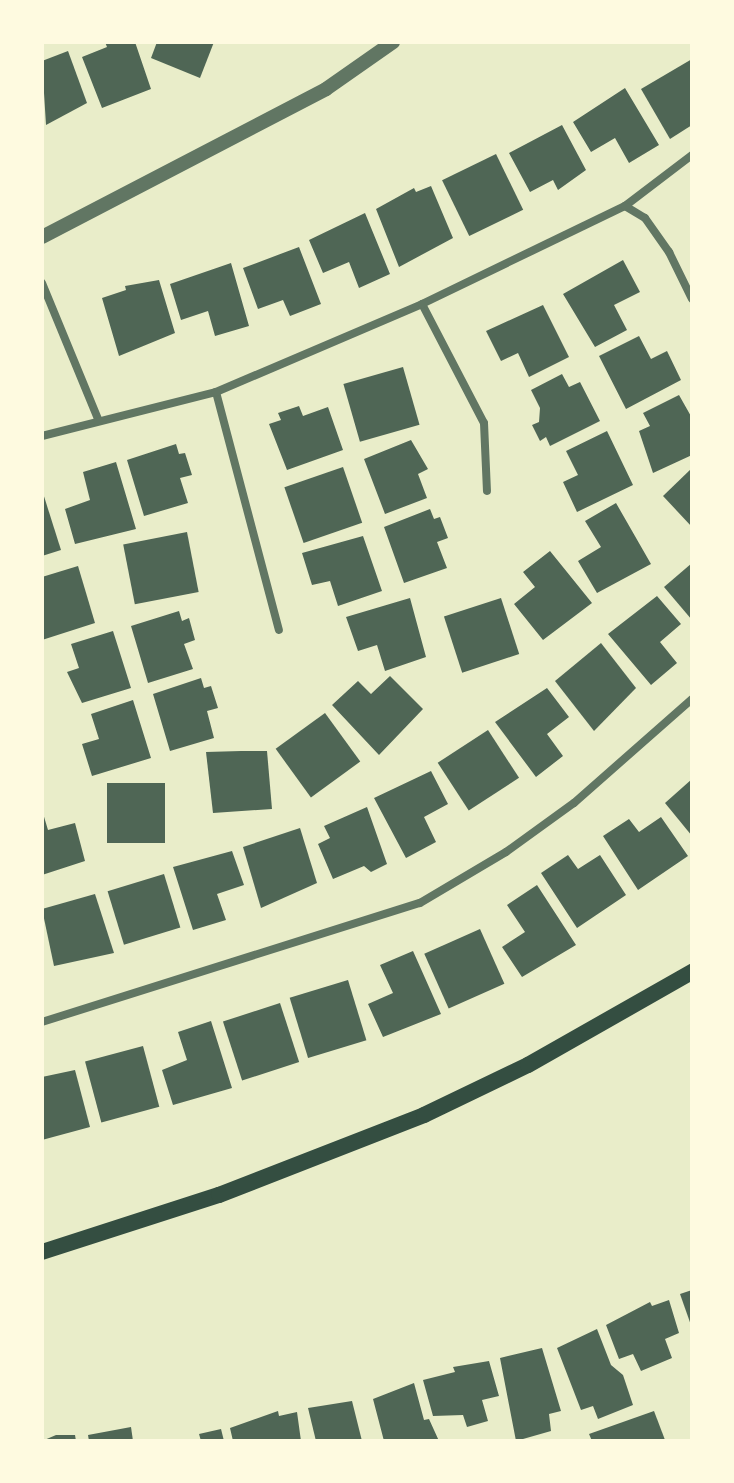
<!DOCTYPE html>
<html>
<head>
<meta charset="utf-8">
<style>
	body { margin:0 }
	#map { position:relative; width:734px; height:1483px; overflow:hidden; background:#e9edc9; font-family:Quicksand,sans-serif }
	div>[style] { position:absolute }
	.building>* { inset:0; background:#4f6655; transform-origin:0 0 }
	.minor>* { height:8px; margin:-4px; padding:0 4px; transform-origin:4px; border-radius:4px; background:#617663 }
	.tertiary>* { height:14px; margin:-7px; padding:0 7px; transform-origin:7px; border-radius:7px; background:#617663 }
	.secondary>* { height:16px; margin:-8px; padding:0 8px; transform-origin:8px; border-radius:8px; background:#344e41 }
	span { translate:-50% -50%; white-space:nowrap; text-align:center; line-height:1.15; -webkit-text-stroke:8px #fefae0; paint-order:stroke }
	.frame { position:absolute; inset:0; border:44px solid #fefae0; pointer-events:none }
</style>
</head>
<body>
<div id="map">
	<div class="building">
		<i style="clip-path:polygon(105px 42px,135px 42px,151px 89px,102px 108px,82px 57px,107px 47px)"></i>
		<i style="clip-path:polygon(157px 42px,214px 42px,200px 78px,151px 58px)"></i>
		<i style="clip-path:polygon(68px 51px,87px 103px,46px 125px,42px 61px)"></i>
		<i style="clip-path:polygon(692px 59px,692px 125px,670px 139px,641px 89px)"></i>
		<i style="clip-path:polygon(625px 88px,659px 145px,629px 163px,615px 138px,591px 152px,573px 122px)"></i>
		<i style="clip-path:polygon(562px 125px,586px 170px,558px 190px,553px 180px,530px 192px,509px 153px)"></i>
		<i style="left:496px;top:154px;width:62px;height:60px;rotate:64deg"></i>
		<i style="clip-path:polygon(431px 186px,453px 238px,399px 267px,376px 209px,414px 188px,416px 192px)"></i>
		<i style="clip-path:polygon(365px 213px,390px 274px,359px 288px,349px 262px,323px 273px,309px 240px)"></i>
		<i style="clip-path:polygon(299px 247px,321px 304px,290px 316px,283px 300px,258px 309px,243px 268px)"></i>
		<i style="clip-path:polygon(623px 260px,640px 292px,614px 305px,627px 330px,595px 347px,563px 294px)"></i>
		<i style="clip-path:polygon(231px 263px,249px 326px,215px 336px,208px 311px,181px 320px,170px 284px)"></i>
		<i style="clip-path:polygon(159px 280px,175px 333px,119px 356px,102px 298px,126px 290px,125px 286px)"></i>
		<i style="clip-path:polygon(543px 305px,569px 357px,529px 377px,518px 353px,501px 361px,486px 331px)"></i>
		<i style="clip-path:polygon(639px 336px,651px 359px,667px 351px,681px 380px,626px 409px,599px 356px)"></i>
		<i style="left:403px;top:367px;width:60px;height:62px;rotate:74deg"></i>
		<i style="clip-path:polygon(562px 374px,569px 387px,580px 382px,600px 421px,550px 446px,546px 437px,540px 441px,532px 425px,539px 422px,540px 408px,531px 390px)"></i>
		<i style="clip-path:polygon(679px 395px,692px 418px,692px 455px,653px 473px,639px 431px,650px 426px,643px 413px)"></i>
		<i style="clip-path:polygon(299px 406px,303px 416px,328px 407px,343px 450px,287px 470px,269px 424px,281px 420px,278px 413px)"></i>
		<i style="clip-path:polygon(607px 431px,633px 485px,577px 512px,563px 482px,578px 475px,566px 451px)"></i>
		<i style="clip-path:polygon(411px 440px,428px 469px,418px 474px,427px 498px,385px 514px,364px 459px)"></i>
		<i style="clip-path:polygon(176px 444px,179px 454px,185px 453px,192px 475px,180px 478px,188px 503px,144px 516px,127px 460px)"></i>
		<i style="clip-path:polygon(116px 462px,136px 529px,75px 544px,65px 509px,90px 500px,83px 472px)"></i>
		<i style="left:343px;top:467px;width:59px;height:62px;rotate:71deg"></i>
		<i style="clip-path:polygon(692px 468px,692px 527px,663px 496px)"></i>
		<i style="clip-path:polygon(42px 490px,61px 550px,42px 556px)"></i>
		<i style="clip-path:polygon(616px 503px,651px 564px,597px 593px,578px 561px,601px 547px,585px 521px)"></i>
		<i style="clip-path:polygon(430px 509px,434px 519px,440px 517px,448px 538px,437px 542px,447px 568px,404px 583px,384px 527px)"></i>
		<i style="left:187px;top:532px;width:61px;height:65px;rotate:79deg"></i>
		<i style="clip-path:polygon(363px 536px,382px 591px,338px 606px,330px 581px,312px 585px,302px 553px)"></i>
		<i style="clip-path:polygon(550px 551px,592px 603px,543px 640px,514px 604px,535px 587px,523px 572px)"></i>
		<i style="clip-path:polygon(692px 563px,692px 620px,664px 587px)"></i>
		<i style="clip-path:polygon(78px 566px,95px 623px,42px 640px,42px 577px)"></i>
		<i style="clip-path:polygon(657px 596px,681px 624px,660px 642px,677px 663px,651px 685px,608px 634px)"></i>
		<i style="clip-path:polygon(410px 598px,426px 657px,385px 671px,377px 645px,358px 651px,346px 617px)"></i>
		<i style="left:501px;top:598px;width:59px;height:60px;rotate:72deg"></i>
		<i style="clip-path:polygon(179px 611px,182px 621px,189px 618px,195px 640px,184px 644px,193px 669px,148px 683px,131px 626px)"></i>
		<i style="clip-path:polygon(113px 631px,131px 688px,82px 703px,67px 672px,79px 668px,71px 644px)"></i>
		<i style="clip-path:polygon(601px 643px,636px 688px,594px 731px,555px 681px)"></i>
		<i style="clip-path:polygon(390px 676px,423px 709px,379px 755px,332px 705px,358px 681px,371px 694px)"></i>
		<i style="clip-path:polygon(201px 678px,204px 688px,211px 686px,218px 708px,207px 711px,214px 738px,170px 751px,153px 694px)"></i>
		<i style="clip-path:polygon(547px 688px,569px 717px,547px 734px,563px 756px,536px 777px,495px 722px)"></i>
		<i style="clip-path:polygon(133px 700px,151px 758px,92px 776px,82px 744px,99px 739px,91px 714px)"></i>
		<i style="left:325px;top:713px;width:60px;height:61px;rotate:54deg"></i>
		<i style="left:488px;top:730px;width:57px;height:60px;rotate:57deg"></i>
		<i style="clip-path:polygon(241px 751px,267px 751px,272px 809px,213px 813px,206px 752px)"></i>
		<i style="clip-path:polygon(431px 771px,448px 804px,424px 817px,436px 842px,406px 858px,374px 798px)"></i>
		<i style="clip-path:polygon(692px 779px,692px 836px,665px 803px)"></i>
		<i style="left:107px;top:783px;width:58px;height:60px"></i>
		<i style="clip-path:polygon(367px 807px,387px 864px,371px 872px,364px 866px,333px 879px,318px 844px,330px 838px,324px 826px)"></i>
		<i style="clip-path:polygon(42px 810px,48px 830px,75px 823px,85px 861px,42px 875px)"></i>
		<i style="clip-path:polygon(661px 817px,688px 856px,638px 890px,603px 836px,629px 819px,639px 832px)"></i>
		<i style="clip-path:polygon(300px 828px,317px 883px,261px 908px,243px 847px)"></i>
		<i style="clip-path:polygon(232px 851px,244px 885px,217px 894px,226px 920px,193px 930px,173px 867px)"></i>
		<i style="clip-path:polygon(568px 855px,578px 869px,600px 855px,626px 895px,577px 928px,541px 873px)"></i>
		<i style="left:164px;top:874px;width:56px;height:59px;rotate:73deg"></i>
		<i style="clip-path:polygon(537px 885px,576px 945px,522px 977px,502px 947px,525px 932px,507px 905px)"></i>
		<i style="clip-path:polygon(95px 894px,114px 953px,54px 966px,42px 909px)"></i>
		<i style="left:480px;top:929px;width:60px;height:61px;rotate:66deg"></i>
		<i style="clip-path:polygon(413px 951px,441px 1014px,383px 1037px,368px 1004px,393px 993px,380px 965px)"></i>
		<i style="left:348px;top:980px;width:63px;height:61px;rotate:73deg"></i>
		<i style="left:280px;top:1003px;width:62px;height:60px;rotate:72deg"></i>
		<i style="clip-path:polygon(211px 1021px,232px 1088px,173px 1105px,162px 1070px,187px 1060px,178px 1032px)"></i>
		<i style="left:143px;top:1046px;width:63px;height:60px;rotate:75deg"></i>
		<i style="clip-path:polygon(75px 1070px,90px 1127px,42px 1140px,42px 1077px)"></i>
		<i style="clip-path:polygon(692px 1290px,692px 1328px,680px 1294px)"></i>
		<i style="clip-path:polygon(669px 1300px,679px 1333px,665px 1339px,672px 1358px,641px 1371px,633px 1354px,619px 1359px,606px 1325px,650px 1302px,652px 1306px)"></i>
		<i style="clip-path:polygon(597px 1329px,611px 1365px,623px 1375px,633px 1405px,598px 1419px,593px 1406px,581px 1410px,557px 1348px)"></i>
		<i style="clip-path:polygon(542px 1348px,561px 1411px,549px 1414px,551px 1431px,516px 1441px,500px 1358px)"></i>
		<i style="clip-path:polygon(489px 1361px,499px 1396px,482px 1400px,488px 1421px,467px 1427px,463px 1415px,433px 1416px,423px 1380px,455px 1372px,453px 1367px)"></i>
		<i style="clip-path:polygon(414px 1383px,424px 1420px,429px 1419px,439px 1441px,384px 1441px,373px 1399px)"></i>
		<i style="clip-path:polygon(352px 1401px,362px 1441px,316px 1441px,308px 1408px)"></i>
		<i style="clip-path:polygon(278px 1411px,279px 1416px,297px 1412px,301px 1441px,233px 1441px,230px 1428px)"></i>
		<i style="clip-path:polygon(654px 1411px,665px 1440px,592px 1441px,589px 1434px)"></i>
		<i style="clip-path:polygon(131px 1427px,133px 1441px,89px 1441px,88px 1435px)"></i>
		<i style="clip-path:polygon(221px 1429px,224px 1441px,201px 1441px,199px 1434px)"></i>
		<i style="clip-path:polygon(56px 1435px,75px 1435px,76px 1441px,42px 1441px)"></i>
	</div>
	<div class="minor">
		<i style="left:625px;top:206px;width:84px;rotate:-37.3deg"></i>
		<i style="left:42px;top:283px;width:147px;rotate:67.6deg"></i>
		<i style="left:422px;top:304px;width:134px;rotate:62.5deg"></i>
		<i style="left:484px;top:423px;width:68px;rotate:87.5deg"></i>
		<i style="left:216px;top:392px;width:246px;rotate:75.2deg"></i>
		<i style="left:42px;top:436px;width:179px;rotate:-14.2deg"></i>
		<i style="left:216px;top:392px;width:224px;rotate:-23.1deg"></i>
		<i style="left:422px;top:304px;width:225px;rotate:-25.8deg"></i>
		<i style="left:625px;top:206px;width:23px;rotate:31deg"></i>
		<i style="left:645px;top:218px;width:42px;rotate:54.8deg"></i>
		<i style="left:669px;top:252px;width:52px;rotate:63.9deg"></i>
		<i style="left:42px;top:1022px;width:396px;rotate:-17.5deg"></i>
		<i style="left:420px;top:903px;width:100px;rotate:-30.7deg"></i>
		<i style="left:506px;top:852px;width:84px;rotate:-35.8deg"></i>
		<i style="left:574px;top:803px;width:157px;rotate:-41.4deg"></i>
	</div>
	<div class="tertiary">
		<i style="left:42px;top:237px;width:320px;rotate:-27.5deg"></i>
		<i style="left:326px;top:89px;width:82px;rotate:-35deg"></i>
	</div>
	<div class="secondary">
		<i style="left:42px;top:1252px;width:186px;rotate:-17.9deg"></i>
		<i style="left:219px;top:1195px;width:220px;rotate:-21.3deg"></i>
		<i style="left:424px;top:1115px;width:115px;rotate:-25.7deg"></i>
		<i style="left:528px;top:1065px;width:189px;rotate:-29.6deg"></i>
	</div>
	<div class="frame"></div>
</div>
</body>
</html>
